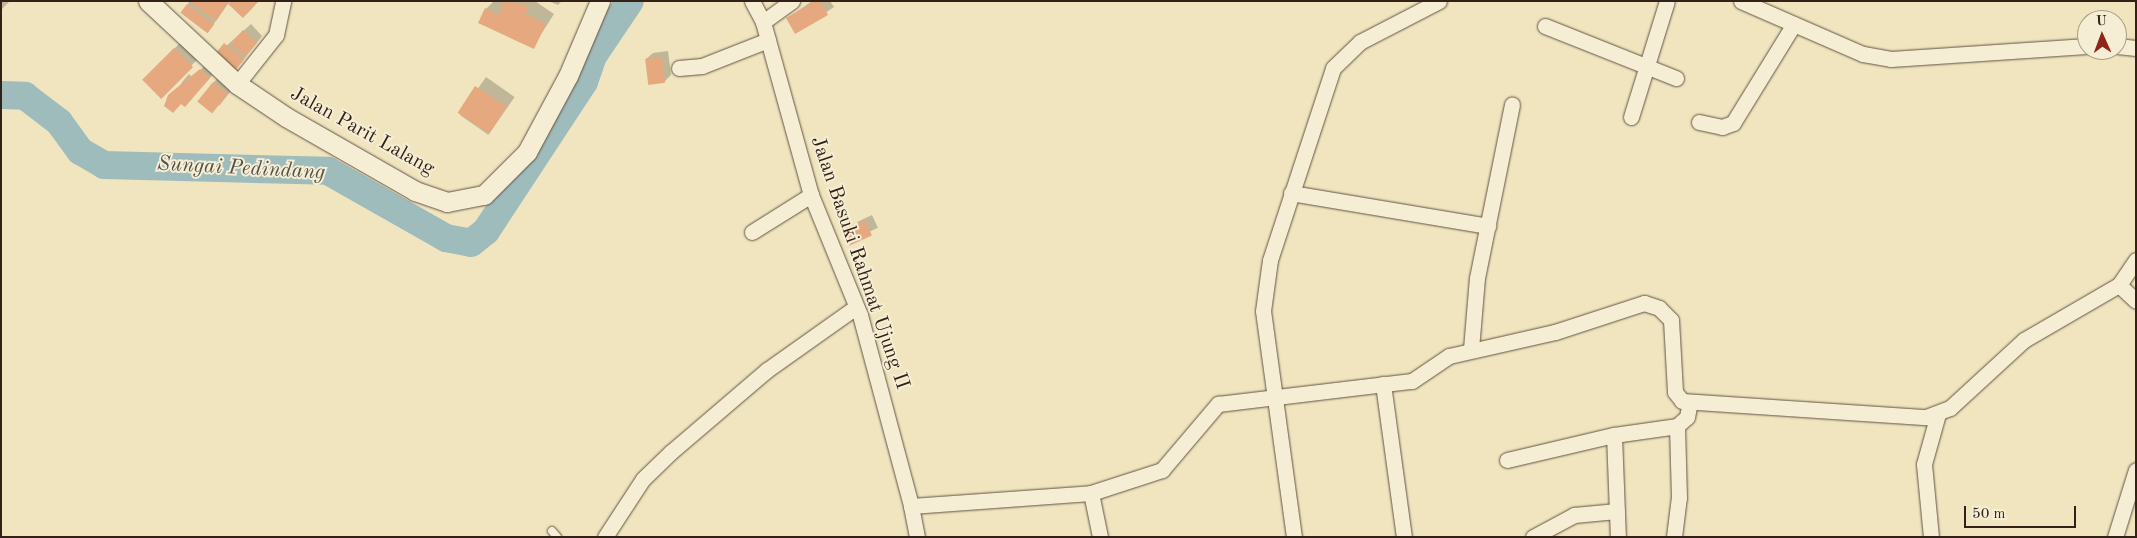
<!DOCTYPE html>
<html>
<head>
<meta charset="utf-8">
<style>
	body { margin:0 }
	#map { position:relative; width:2137px; height:538px; overflow:hidden; background:#f0e5bf; font-family:"Old Standard TT",serif }
	div>[style] { position:absolute }
	.shadow>* { inset:0; background:#0003; transform-origin:0 0 }
	.river>* { height:28px; margin:-14px; padding:0 14px; transform-origin:14px; border-radius:14px; background:#9fbcbc }
	.building>* { inset:0; background:#e5a87f; transform-origin:0 0 }
	.roads { filter:drop-shadow(0 0 1px #625242) drop-shadow(0 0 1px #625242) }
	.service>* { height:8px; margin:-4px; padding:0 4px; transform-origin:4px; border-radius:4px; background:#f5eed5 }
	.minor>* { height:15px; margin:-7.5px; padding:0 7.5px; transform-origin:7.5px; border-radius:7.5px; background:#f5eed5 }
	.tertiary>* { height:19px; margin:-9.5px; padding:0 9.5px; transform-origin:9.5px; border-radius:9.5px; background:#f5eed5 }
	span { translate:-50% -50%; white-space:nowrap; text-align:center; line-height:1.15; -webkit-text-stroke:4px #f5eed5; paint-order:stroke }
	.street-label { font-size:20px; color:#332118 }
	.water-label { font-size:21px; color:#535049; font-style:italic }
	.frame { position:absolute; inset:0; border:2px solid #332118; pointer-events:none }
	.north { position:absolute; left:2077px; top:10px; width:50px; height:50px; box-sizing:border-box; background:#f5eed5; border:1px solid #a79c89; border-radius:50%; rotate:358deg; font-size:14px; font-weight:700; line-height:20px; text-align:center; color:#332118 }
	.north::after { content:''; display:block; margin:auto; width:18px; height:22px; background:#8f2418; clip-path:polygon(50% 0,100% 100%,50% 72%,0 100%) }
	.scale { position:absolute; left:1964px; top:506px; width:112px; height:22px; box-sizing:border-box; border:2px solid #332118; border-top:0; padding-left:6px; font-size:15px; line-height:18px; white-space:nowrap; color:#332118; -webkit-text-stroke:4px #f5eed5; paint-order:stroke }
</style>
</head>
<body>
<div id="map">
	<div class="shadow">
		<i style="clip-path:polygon(1px 1px,10px 1px,1px 10px)"></i>
		<i style="clip-path:polygon(189px 1px,230px 1px,213px 25px,188px 5px)"></i>
		<i style="clip-path:polygon(494px 1px,535px 1px,554px 14px,533px 47px,486px 9px)"></i>
		<i style="clip-path:polygon(548px 1px,562px 1px,558px 5px)"></i>
		<i style="clip-path:polygon(812px 1px,830px 1px,834px 7px,796px 32px,788px 18px)"></i>
		<i style="clip-path:polygon(251px 24px,262px 36px,241px 63px,216px 55px)"></i>
		<i style="left:184px;top:39px;width:24px;height:57px;rotate:45deg"></i>
		<i style="clip-path:polygon(668px 51px,671px 75px,664px 82px,646px 59px,653px 53px)"></i>
		<i style="clip-path:polygon(207px 63px,216px 71px,191px 99px,166px 106px,183px 81px,189px 74px,193px 78px)"></i>
		<i style="clip-path:polygon(220px 76px,234px 87px,219px 106px,213px 83px)"></i>
		<i style="left:486px;top:77px;width:35px;height:46px;rotate:35deg"></i>
		<i style="left:872px;top:215px;width:14px;height:33px;rotate:65deg"></i>
	</div>
	<div class="river">
		<i style="left:1px;top:95px;width:24px;rotate:2deg"></i>
		<i style="left:25px;top:96px;width:43px;rotate:37.4deg"></i>
		<i style="left:59px;top:122px;width:36px;rotate:54deg"></i>
		<i style="left:80px;top:151px;width:28px;rotate:30deg"></i>
		<i style="left:104px;top:165px;width:224px;rotate:1.5deg"></i>
		<i style="left:328px;top:171px;width:136px;rotate:29.6deg"></i>
		<i style="left:446px;top:238px;width:25px;rotate:11deg"></i>
		<i style="left:471px;top:243px;width:19px;rotate:-39deg"></i>
		<i style="left:486px;top:231px;width:178px;rotate:-56.7deg"></i>
		<i style="left:584px;top:82px;width:28px;rotate:-71deg"></i>
		<i style="left:593px;top:56px;width:66px;rotate:-56.1deg"></i>
	</div>
	<div class="building">
		<i style="clip-path:polygon(189px 1px,229px 1px,216px 21px)"></i>
		<i style="clip-path:polygon(231px 1px,259px 1px,243px 18px,228px 4px)"></i>
		<i style="clip-path:polygon(504px 1px,529px 6px,525px 14px,546px 24px,534px 49px,478px 23px,485px 8px,498px 15px)"></i>
		<i style="clip-path:polygon(815px 1px,820px 1px,828px 15px,795px 34px,786px 18px)"></i>
		<i style="left:187px;top:4px;width:34px;height:11px;rotate:37deg"></i>
		<i style="left:243px;top:30px;width:19px;height:18px;rotate:43deg"></i>
		<i style="left:224px;top:43px;width:26px;height:15px;rotate:39deg"></i>
		<i style="left:174px;top:48px;width:27px;height:45px;rotate:45deg"></i>
		<i style="left:662px;top:57px;width:26px;height:17px;rotate:83deg"></i>
		<i style="clip-path:polygon(200px 69px,210px 78px,185px 107px,181px 104px,173px 113px,164px 106px,168px 95px)"></i>
		<i style="left:213px;top:82px;width:19px;height:25px;rotate:39deg"></i>
		<i style="left:475px;top:86px;width:38px;height:32px;rotate:33deg"></i>
		<i style="left:865px;top:220px;width:17px;height:25px;rotate:66deg"></i>
	</div>
	<div class="roads">
		<div class="service">
			<i style="left:552px;top:531px;width:8px;rotate:50deg"></i>
		</div>
		<div class="minor">
			<i style="left:752px;top:1px;width:24px;rotate:62deg"></i>
			<i style="left:763px;top:22px;width:180px;rotate:74.5deg"></i>
			<i style="left:811px;top:195px;width:130px;rotate:67.8deg"></i>
			<i style="left:860px;top:315px;width:198px;rotate:75deg"></i>
			<i style="left:911px;top:506px;width:180px;rotate:-4.1deg"></i>
			<i style="left:1091px;top:493px;width:75px;rotate:-17.9deg"></i>
			<i style="left:1162px;top:470px;width:87px;rotate:-49.7deg"></i>
			<i style="left:1218px;top:404px;width:195px;rotate:-6.8deg"></i>
			<i style="left:1412px;top:381px;width:45px;rotate:-34deg"></i>
			<i style="left:1449px;top:356px;width:109px;rotate:-12.8deg"></i>
			<i style="left:1555px;top:332px;width:94px;rotate:-18deg"></i>
			<i style="left:1644px;top:303px;width:16px;rotate:18deg"></i>
			<i style="left:1659px;top:308px;width:17px;rotate:45deg"></i>
			<i style="left:1671px;top:320px;width:72px;rotate:86.8deg"></i>
			<i style="left:1675px;top:392px;width:11px;rotate:52deg"></i>
			<i style="left:1682px;top:401px;width:245px;rotate:3.8deg"></i>
			<i style="left:1926px;top:417px;width:26px;rotate:-21deg"></i>
			<i style="left:1950px;top:408px;width:100px;rotate:-42.6deg"></i>
			<i style="left:2024px;top:340px;width:110px;rotate:-30.1deg"></i>
			<i style="left:2119px;top:285px;width:30px;rotate:-56deg"></i>
			<i style="left:1741px;top:1px;width:133px;rotate:23.5deg"></i>
			<i style="left:1863px;top:54px;width:28px;rotate:10deg"></i>
			<i style="left:1891px;top:59px;width:196px;rotate:-3.8deg"></i>
			<i style="left:763px;top:22px;width:36px;rotate:-36deg"></i>
			<i style="left:1545px;top:26px;width:141px;rotate:21.7deg"></i>
			<i style="left:2117px;top:46px;width:19px;rotate:6deg"></i>
			<i style="left:679px;top:68px;width:23px;rotate:-5deg"></i>
			<i style="left:702px;top:66px;width:71px;rotate:-21.5deg"></i>
			<i style="left:237px;top:84px;width:63px;rotate:-51.5deg"></i>
			<i style="left:276px;top:35px;width:35px;rotate:-78deg"></i>
			<i style="left:1631px;top:117px;width:121px;rotate:-72.8deg"></i>
			<i style="left:1699px;top:122px;width:24px;rotate:12deg"></i>
			<i style="left:1722px;top:127px;width:12px;rotate:-20deg"></i>
			<i style="left:1733px;top:123px;width:116px;rotate:-58.4deg"></i>
			<i style="left:1291px;top:193px;width:200px;rotate:9.5deg"></i>
			<i style="left:752px;top:232px;width:70px;rotate:-32.1deg"></i>
			<i style="left:2119px;top:285px;width:23px;rotate:43deg"></i>
			<i style="left:1471px;top:349px;width:71px;rotate:-85.2deg"></i>
			<i style="left:1477px;top:278px;width:177px;rotate:-78.6deg"></i>
			<i style="left:1383px;top:384px;width:154px;rotate:82.2deg"></i>
			<i style="left:1614px;top:435px;width:102px;rotate:87.8deg"></i>
			<i style="left:1507px;top:460px;width:110px;rotate:-13.2deg"></i>
			<i style="left:1614px;top:435px;width:64px;rotate:-8.1deg"></i>
			<i style="left:1677px;top:426px;width:13px;rotate:-42deg"></i>
			<i style="left:1687px;top:417px;width:15px;rotate:-79deg"></i>
			<i style="left:1091px;top:493px;width:45px;rotate:78.4deg"></i>
			<i style="left:911px;top:506px;width:32px;rotate:79deg"></i>
			<i style="left:605px;top:537px;width:69px;rotate:-56.8deg"></i>
			<i style="left:643px;top:479px;width:39px;rotate:-44deg"></i>
			<i style="left:671px;top:452px;width:126px;rotate:-40.5deg"></i>
			<i style="left:767px;top:370px;width:109px;rotate:-35.3deg"></i>
			<i style="left:1294px;top:537px;width:228px;rotate:-97.8deg"></i>
			<i style="left:1263px;top:311px;width:51px;rotate:-82.2deg"></i>
			<i style="left:1270px;top:260px;width:202px;rotate:-71.8deg"></i>
			<i style="left:1333px;top:68px;width:37px;rotate:-44deg"></i>
			<i style="left:1360px;top:42px;width:89px;rotate:-27.4deg"></i>
			<i style="left:1533px;top:537px;width:47px;rotate:-28.2deg"></i>
			<i style="left:1574px;top:515px;width:43px;rotate:-5.3deg"></i>
			<i style="left:1674px;top:537px;width:39px;rotate:-83deg"></i>
			<i style="left:1679px;top:498px;width:72px;rotate:-91.6deg"></i>
			<i style="left:1931px;top:537px;width:73px;rotate:-95.5deg"></i>
			<i style="left:1924px;top:464px;width:52px;rotate:-74.4deg"></i>
			<i style="left:2115px;top:537px;width:70px;rotate:-72.6deg"></i>
		</div>
		<div class="tertiary">
			<i style="left:148px;top:1px;width:122px;rotate:43deg"></i>
			<i style="left:237px;top:84px;width:59px;rotate:34deg"></i>
			<i style="left:286px;top:117px;width:149px;rotate:29.8deg"></i>
			<i style="left:415px;top:191px;width:34px;rotate:19deg"></i>
			<i style="left:447px;top:202px;width:38px;rotate:-11deg"></i>
			<i style="left:484px;top:195px;width:61px;rotate:-45deg"></i>
			<i style="left:527px;top:152px;width:86px;rotate:-61.7deg"></i>
			<i style="left:568px;top:76px;width:82px;rotate:-66.9deg"></i>
		</div>
	</div>
	<div class="street-label">
		<span style="left:362px;top:132px;rotate:29deg">Jalan Parit Lalang</span>
		<span style="left:859px;top:263px;rotate:71deg">Jalan Basuki Rahmat Ujung II</span>
	</div>
	<div class="water-label">
		<span style="left:241px;top:169px;rotate:3deg">Sungai Pedindang</span>
	</div>
	<div class="frame"></div>
	<div class="north">U</div>
	<div class="scale">50 m</div>
</div>
</body>
</html>
